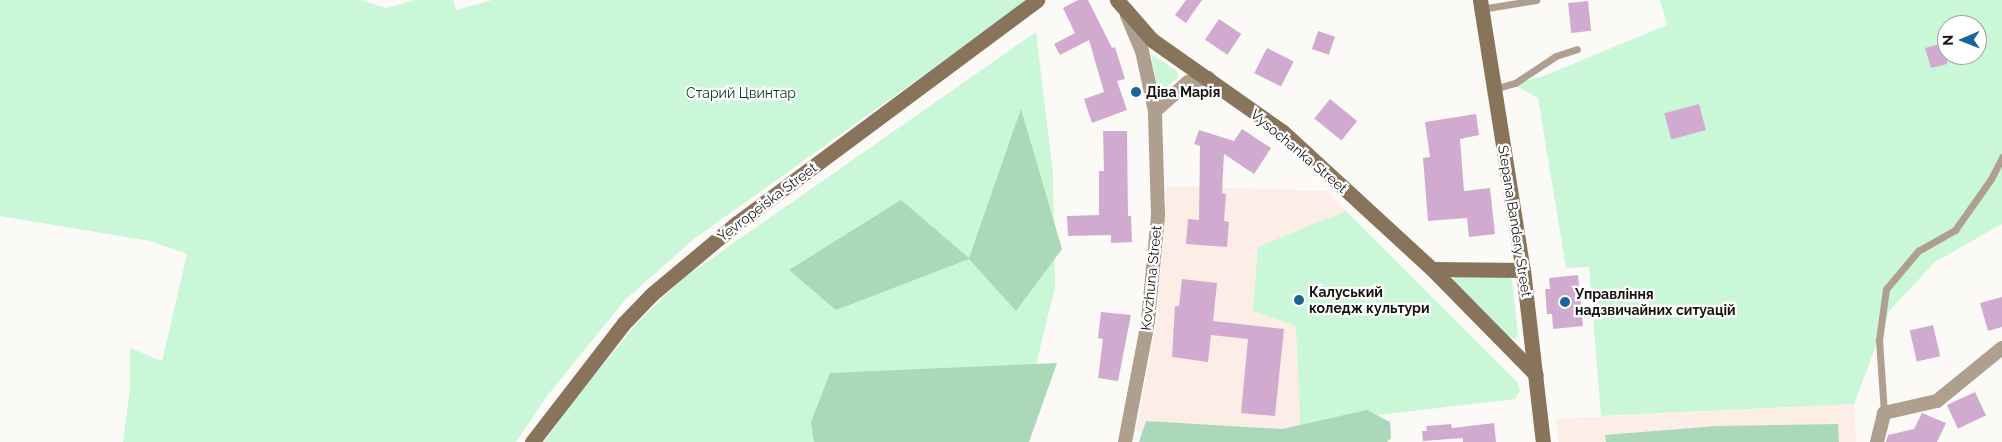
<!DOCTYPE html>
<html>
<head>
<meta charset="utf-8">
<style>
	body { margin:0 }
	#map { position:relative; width:2002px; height:442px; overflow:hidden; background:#fcfaf7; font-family:Raleway,sans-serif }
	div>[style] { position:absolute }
	.education>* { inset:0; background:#fcede7 }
	.green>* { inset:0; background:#c9f7d8 }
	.forest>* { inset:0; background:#aad8b9 }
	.building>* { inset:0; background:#d1abcf; transform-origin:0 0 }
	.lane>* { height:7px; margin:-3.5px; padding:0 3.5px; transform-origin:3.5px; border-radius:3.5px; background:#ae9f8e }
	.street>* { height:14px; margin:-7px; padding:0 7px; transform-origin:7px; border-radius:7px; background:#ae9f8e }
	.secondary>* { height:15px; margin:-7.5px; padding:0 7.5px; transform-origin:7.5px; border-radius:7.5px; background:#88735b }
	.dots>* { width:14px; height:14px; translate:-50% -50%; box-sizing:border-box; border:2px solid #fff; border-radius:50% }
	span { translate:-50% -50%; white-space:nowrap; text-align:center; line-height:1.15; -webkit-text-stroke:4.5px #fff; paint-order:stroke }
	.poi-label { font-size:14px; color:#151413; font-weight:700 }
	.left { translate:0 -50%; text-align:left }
	.park-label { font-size:14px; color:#074124 }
	.street-label { font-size:14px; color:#151413 }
	.north { position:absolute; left:1937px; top:15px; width:50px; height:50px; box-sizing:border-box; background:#fff; border:1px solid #a1a1a1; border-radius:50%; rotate:269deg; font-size:14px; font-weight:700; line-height:20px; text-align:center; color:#151413 }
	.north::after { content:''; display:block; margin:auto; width:18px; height:22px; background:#1a6498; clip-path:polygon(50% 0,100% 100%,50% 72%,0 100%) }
</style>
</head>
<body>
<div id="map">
	<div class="education">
		<i style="clip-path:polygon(1167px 186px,1326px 191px,1517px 382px,1520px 391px,1515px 399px,1334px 420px,1301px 436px,1136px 432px,1157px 321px)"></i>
		<i style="clip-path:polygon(1854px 404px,1856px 442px,1559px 442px,1556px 419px)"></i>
	</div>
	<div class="green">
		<i style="clip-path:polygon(0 0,361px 0,386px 8px,415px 0,453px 0,456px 10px,492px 0,1029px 0,694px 239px,625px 300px,547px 396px,516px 442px,123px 442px,130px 389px,130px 348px,162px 361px,187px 254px,150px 241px,0 216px)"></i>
		<i style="clip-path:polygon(evenodd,1660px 0,2002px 0,2002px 224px,1935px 262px,1889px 311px,1854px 404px,1601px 416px,1589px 267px,1566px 268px,1538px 98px,1511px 83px,1541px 77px,1667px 25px,1660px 0,1947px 25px,1977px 25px,1977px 55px,1947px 55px,1947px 25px)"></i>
		<i style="clip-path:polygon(1036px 32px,1053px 173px,1055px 287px,1017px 442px,544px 442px,575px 398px,642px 318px,685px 277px)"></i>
		<i style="clip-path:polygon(1151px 54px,1177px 71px,1178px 78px,1163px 90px,1158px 90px)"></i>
		<i style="clip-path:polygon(1346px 211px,1517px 382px,1520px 391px,1515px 399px,1334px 420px,1301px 436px,1296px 326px,1253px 311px,1258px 247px)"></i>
		<i style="clip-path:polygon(1456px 274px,1505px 274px,1512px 280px,1518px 336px,1514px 339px,1507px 336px,1453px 281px)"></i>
	</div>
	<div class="forest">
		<i style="clip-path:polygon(1021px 109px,1062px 249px,1016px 311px,969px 259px,836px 310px,789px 270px,901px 200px,969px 258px)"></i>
		<i style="clip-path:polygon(1057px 363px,1029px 442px,814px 442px,811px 422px,830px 373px)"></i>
		<i style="clip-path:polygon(1367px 410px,1390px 422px,1391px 438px,1387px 442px,1139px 442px,1146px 421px,1282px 429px)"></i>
		<i style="clip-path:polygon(1838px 424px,1839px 442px,1606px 442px,1605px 435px,1717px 426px)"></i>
	</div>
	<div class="building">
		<i style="clip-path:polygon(1078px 0,1088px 0,1112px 48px,1115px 47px,1125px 79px,1117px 81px,1127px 110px,1092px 123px,1084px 99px,1104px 92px,1089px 40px,1060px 55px,1054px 44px,1075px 33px,1063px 8px)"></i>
		<i style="clip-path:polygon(1186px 0,1202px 0,1186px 23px,1175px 15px)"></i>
		<i style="left:1588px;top:1px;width:30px;height:20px;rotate:84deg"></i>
		<i style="left:1219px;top:19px;width:27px;height:25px;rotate:34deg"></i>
		<i style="left:1318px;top:31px;width:18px;height:19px;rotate:19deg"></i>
		<i style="clip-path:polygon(1947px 42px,1947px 64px,1931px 68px,1925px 48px)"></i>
		<i style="left:1267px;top:48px;width:30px;height:28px;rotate:27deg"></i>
		<i style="left:1330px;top:99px;width:35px;height:25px;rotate:39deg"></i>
		<i style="left:1699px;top:104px;width:27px;height:36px;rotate:75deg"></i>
		<i style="clip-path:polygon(1476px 114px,1479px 135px,1460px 139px,1464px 191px,1490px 188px,1495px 234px,1469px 237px,1467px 218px,1428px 221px,1423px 158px,1430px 157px,1425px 122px)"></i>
		<i style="clip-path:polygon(1242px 129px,1271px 148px,1254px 174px,1224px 154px,1222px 193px,1226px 194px,1224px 221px,1229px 222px,1227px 247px,1186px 244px,1188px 219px,1199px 220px,1200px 146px,1194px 144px,1199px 130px,1234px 141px)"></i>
		<i style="clip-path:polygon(1103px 131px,1127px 131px,1128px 216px,1131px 216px,1132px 242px,1111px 243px,1111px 235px,1068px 236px,1067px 216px,1099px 215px,1099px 171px,1104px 171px)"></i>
		<i style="clip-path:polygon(1578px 275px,1583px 326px,1553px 329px,1552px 314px,1547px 314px,1545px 289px,1550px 289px,1549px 278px)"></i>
		<i style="clip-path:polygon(1182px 279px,1217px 283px,1213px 321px,1284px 329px,1275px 416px,1241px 413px,1248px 339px,1211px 335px,1208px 362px,1172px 357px,1175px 306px,1179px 306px)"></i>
		<i style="clip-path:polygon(2002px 297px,2002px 327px,1988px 331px,1980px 303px)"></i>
		<i style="clip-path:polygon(1101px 312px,1131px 315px,1118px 381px,1098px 378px,1103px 339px,1098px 338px)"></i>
		<i style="left:1933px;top:325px;width:32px;height:24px;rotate:77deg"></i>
		<i style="left:1975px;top:392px;width:26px;height:31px;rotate:65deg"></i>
		<i style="clip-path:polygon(1922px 413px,1946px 423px,1937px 442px,1886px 442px,1888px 435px,1914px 429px)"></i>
		<i style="clip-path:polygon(1494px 423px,1496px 442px,1463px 442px,1463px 438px,1423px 441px,1422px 431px,1427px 431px,1426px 426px,1451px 424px,1452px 428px)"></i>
	</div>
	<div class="lane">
		<i style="left:1481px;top:9px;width:56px;rotate:-9.3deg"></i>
		<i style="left:1494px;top:89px;width:22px;rotate:-16deg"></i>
		<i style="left:1515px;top:83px;width:49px;rotate:-33.4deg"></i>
		<i style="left:1556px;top:56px;width:22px;rotate:-18deg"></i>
		<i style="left:1884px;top:413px;width:73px;rotate:-93.9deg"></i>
		<i style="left:1879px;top:340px;width:51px;rotate:-82.2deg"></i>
		<i style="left:1886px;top:289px;width:50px;rotate:-49.9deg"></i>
		<i style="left:1918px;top:251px;width:43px;rotate:-29.6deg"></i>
		<i style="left:1955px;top:230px;width:62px;rotate:-54.8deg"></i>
		<i style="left:1991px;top:179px;width:25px;rotate:-63deg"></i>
	</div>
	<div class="street">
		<i style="left:1155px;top:111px;width:44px;rotate:-41.3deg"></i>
		<i style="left:1188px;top:82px;width:21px;rotate:-11deg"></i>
		<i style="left:1125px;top:442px;width:123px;rotate:-79.2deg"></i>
		<i style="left:1148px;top:321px;width:106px;rotate:-84.6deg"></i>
		<i style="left:1158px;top:215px;width:104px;rotate:-91.7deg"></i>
		<i style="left:1155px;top:111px;width:61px;rotate:-102.2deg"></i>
		<i style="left:1142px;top:51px;width:39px;rotate:-113deg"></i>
		<i style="left:1877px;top:442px;width:30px;rotate:-76deg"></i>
		<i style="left:1884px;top:413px;width:54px;rotate:-12.8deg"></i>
		<i style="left:1937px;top:401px;width:84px;rotate:-39.2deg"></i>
	</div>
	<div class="secondary">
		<i style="left:1117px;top:0;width:53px;rotate:48.8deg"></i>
		<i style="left:1152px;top:40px;width:160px;rotate:35.1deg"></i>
		<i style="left:1283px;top:132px;width:202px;rotate:42.6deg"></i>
		<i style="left:1432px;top:269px;width:148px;rotate:45.5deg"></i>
		<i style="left:1480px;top:0;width:273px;rotate:81deg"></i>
		<i style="left:1523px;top:270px;width:173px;rotate:83.4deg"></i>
		<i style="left:1432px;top:269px;width:91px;rotate:0.6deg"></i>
		<i style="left:532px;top:442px;width:150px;rotate:-52.3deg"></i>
		<i style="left:624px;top:323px;width:40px;rotate:-46deg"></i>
		<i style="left:652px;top:294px;width:111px;rotate:-39.9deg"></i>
		<i style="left:737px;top:223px;width:374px;rotate:-36.6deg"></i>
	</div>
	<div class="dots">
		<i style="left:1136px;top:92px;background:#1a6498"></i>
		<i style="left:1299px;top:300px;background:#1a6498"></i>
		<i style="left:1565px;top:302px;background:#1a6498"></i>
	</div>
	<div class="poi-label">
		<span class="left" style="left:1146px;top:92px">Діва Марія</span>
		<span class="left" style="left:1309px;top:300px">Калуський<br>коледж культури</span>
		<span class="left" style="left:1575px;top:302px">Управління<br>надзвичайних ситуацій</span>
	</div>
	<div class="park-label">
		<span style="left:741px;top:93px">Старий Цвинтар</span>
	</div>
	<div class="street-label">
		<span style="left:1299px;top:151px;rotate:40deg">Vysochanka Street</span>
		<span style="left:767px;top:202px;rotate:-37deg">Yevropeiska Street</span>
		<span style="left:1515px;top:221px;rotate:81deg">Stepana Bandery Street</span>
		<span style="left:1151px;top:278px;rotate:-84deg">Kovzhuna Street</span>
	</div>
	<div class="north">N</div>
</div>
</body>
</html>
